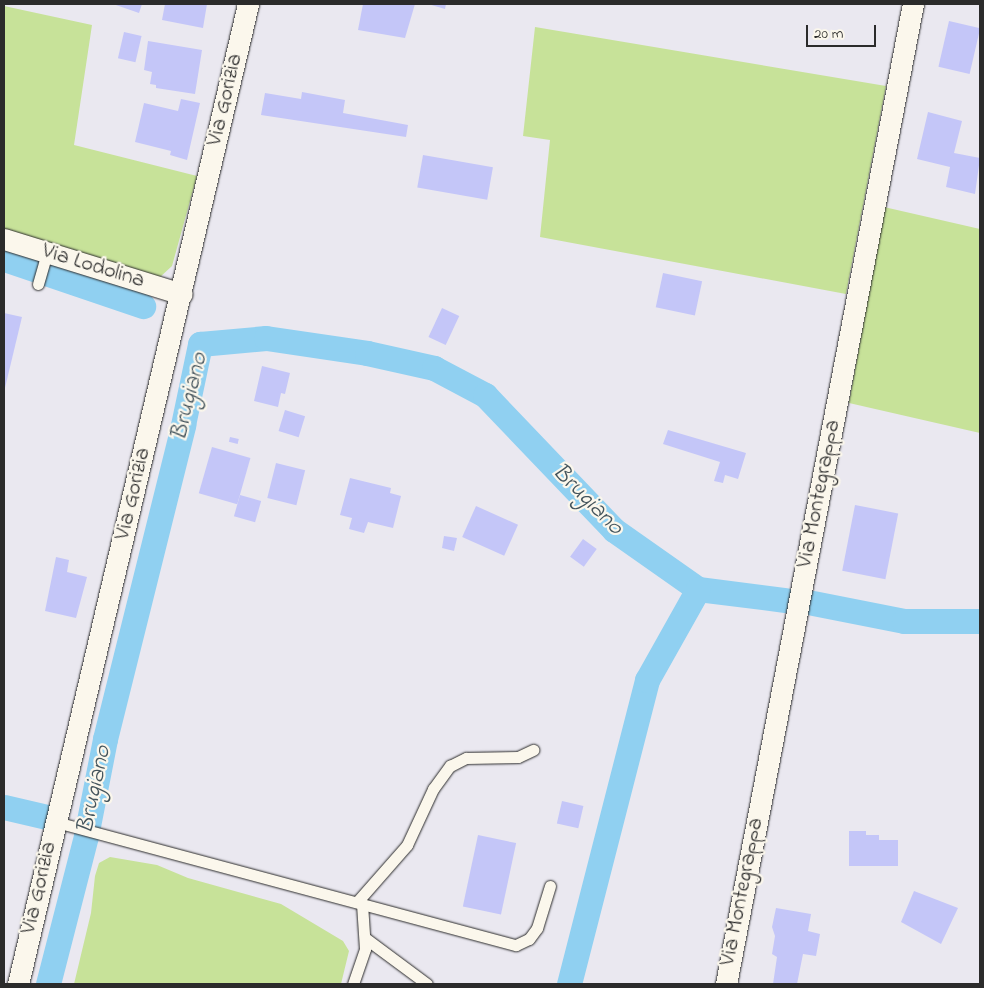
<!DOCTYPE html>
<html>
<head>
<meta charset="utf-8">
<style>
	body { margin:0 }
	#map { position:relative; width:984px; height:988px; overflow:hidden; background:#eae8f0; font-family:"Indie Flower",sans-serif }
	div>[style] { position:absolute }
	.green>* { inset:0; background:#c7e299 }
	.canal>* { height:25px; margin:-12.5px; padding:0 12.5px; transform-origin:12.5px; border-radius:12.5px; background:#90d0f1 }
	.building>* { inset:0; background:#c4c6f8; transform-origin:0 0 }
	.roads { filter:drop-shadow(0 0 1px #2b2b2b) drop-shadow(0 0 1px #2b2b2b) }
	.lane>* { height:11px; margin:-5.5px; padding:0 5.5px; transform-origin:5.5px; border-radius:5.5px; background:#fbf7ec }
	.street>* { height:21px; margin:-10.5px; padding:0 10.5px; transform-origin:10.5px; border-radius:10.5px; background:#fbf7ec }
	span { translate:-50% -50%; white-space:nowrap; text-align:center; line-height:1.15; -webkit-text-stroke:4.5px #fbf7ec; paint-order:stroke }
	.street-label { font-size:22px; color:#2b2b2b }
	.water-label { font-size:24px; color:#44545c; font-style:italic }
	.frame { position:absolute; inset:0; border:5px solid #2b2b2b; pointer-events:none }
	.scale { position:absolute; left:806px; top:25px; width:70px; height:22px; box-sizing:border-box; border:2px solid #2b2b2b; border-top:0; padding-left:6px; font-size:15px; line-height:18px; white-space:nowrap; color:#2b2b2b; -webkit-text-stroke:4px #fbf7ec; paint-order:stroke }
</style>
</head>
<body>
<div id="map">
	<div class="green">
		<i style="clip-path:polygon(4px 6px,92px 25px,74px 145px,197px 176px,172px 266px,159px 278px,4px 229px)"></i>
		<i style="clip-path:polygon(535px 27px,886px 86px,846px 294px,540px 237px,550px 140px,523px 136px)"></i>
		<i style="clip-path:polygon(884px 207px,980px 229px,980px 433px,849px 403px)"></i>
		<i style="clip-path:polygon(110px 857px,157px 865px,188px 878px,281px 904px,343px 941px,349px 951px,341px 984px,74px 984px,91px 913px,95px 876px,99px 863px)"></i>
	</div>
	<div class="canal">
		<i style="left:4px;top:259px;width:147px;rotate:18.7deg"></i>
		<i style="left:813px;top:603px;width:93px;rotate:11.2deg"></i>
		<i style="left:904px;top:621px;width:76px"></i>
		<i style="left:4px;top:807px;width:44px;rotate:13.1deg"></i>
		<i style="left:48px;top:984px;width:153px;rotate:-75.6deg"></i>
		<i style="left:86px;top:836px;width:99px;rotate:-78.9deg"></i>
		<i style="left:105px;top:739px;width:324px;rotate:-76deg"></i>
		<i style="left:183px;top:425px;width:83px;rotate:-78.1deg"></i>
		<i style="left:200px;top:344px;width:66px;rotate:-5.2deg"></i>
		<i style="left:266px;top:338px;width:102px;rotate:8.4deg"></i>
		<i style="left:367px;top:353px;width:69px;rotate:12.6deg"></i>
		<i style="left:434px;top:368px;width:58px;rotate:27.9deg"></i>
		<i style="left:485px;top:395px;width:187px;rotate:46.3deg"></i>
		<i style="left:614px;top:530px;width:103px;rotate:35.1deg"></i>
		<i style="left:698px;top:589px;width:88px;rotate:7.2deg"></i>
		<i style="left:569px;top:984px;width:314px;rotate:-75.6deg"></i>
		<i style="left:647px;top:680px;width:104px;rotate:-60.7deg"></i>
	</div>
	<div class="building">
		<i style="clip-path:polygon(113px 4px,142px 4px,139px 13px)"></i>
		<i style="clip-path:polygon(165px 4px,207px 4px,203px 28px,162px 20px)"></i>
		<i style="clip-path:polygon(363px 4px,415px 4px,405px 38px,358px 30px)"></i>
		<i style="clip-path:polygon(428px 4px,446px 4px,445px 9px)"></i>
		<i style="left:949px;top:21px;width:32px;height:47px;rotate:13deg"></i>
		<i style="left:124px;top:32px;width:18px;height:27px;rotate:13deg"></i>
		<i style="clip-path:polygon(148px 41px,202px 50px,195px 94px,156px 88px,156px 85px,150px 84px,152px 72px,144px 70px)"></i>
		<i style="clip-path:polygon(302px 92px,345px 100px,343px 113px,408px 125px,406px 137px,261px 115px,265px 93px,301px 99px)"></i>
		<i style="clip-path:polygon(181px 99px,200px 103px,187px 160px,170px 155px,171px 151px,135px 142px,144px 103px,178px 111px)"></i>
		<i style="clip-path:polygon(928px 112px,962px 121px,954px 153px,980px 158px,975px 194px,946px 187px,950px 167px,917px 159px)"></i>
		<i style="left:423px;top:155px;width:71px;height:33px;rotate:10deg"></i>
		<i style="left:663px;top:273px;width:40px;height:35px;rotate:12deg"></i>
		<i style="left:442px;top:308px;width:19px;height:32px;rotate:25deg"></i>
		<i style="clip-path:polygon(4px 313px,22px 317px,4px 392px)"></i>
		<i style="clip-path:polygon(262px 366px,290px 373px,285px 394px,281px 393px,278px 407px,254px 401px)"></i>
		<i style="left:285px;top:410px;width:21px;height:22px;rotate:17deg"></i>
		<i style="clip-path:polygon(668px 430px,746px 453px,738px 479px,725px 475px,723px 483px,714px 481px,720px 462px,663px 444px)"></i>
		<i style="left:230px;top:437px;width:9px;height:5px;rotate:13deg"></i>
		<i style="left:212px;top:447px;width:40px;height:48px;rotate:16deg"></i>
		<i style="left:276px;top:463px;width:30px;height:36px;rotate:14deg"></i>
		<i style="clip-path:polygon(350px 478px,391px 488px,390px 493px,401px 496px,393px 528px,368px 522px,364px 533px,349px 529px,352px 518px,340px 515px)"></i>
		<i style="left:240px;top:495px;width:22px;height:22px;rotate:16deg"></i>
		<i style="left:855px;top:505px;width:44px;height:67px;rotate:11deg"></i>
		<i style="left:476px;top:506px;width:46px;height:34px;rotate:24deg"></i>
		<i style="clip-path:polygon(444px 536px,457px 538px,454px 551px,442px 548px)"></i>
		<i style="left:583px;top:539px;width:17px;height:22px;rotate:36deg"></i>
		<i style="clip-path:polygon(56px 557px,69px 560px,67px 572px,87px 577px,76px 618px,45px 611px)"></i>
		<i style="left:562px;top:801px;width:22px;height:23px;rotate:13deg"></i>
		<i style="clip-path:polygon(849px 831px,866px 831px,866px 835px,879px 835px,879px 840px,898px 840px,898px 866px,849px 866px)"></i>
		<i style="left:478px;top:835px;width:39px;height:73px;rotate:12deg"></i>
		<i style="clip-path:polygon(914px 891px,958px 908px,941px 944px,901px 922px)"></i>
		<i style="clip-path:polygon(776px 908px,811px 914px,808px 931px,820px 934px,816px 956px,803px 954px,797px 984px,773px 984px,777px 957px,772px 954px,775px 936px,772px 927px)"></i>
	</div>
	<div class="roads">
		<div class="lane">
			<i style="left:38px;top:284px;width:32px;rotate:-74deg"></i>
			<i style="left:56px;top:822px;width:476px;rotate:15deg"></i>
			<i style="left:516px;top:945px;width:14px;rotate:-25deg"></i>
			<i style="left:529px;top:939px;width:14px;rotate:-54deg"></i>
			<i style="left:537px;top:928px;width:44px;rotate:-72.8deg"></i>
			<i style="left:357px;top:902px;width:76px;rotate:-48.7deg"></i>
			<i style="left:407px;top:845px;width:62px;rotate:-65.1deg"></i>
			<i style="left:433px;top:789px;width:29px;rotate:-54deg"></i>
			<i style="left:450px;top:766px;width:18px;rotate:-27deg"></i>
			<i style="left:466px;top:758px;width:52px;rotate:-1.1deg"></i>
			<i style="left:518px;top:757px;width:17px;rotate:-25deg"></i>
			<i style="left:365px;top:938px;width:77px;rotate:36.6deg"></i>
			<i style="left:353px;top:984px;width:37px;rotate:-71deg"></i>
			<i style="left:365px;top:949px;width:45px;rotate:-93.8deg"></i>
		</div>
		<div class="street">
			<i style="left:4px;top:239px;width:186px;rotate:17.2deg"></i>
			<i style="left:18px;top:984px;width:1007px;rotate:-76.79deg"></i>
			<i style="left:726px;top:984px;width:998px;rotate:-79.2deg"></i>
		</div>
	</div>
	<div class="street-label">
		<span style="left:226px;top:100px;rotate:-77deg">Via Gorizia</span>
		<span style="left:93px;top:267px;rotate:17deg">Via Lodolina</span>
		<span style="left:134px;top:494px;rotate:-77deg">Via Gorizia</span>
		<span style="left:820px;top:494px;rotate:-79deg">Via Montegrappa</span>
		<span style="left:40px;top:888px;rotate:-77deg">Via Gorizia</span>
		<span style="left:743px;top:892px;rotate:-79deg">Via Montegrappa</span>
	</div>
	<div class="water-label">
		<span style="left:190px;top:397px;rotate:-76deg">Brugiano</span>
		<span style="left:587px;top:500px;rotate:45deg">Brugiano</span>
		<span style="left:95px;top:790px;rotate:-78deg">Brugiano</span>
	</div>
	<div class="frame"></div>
	<div class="scale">20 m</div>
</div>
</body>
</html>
